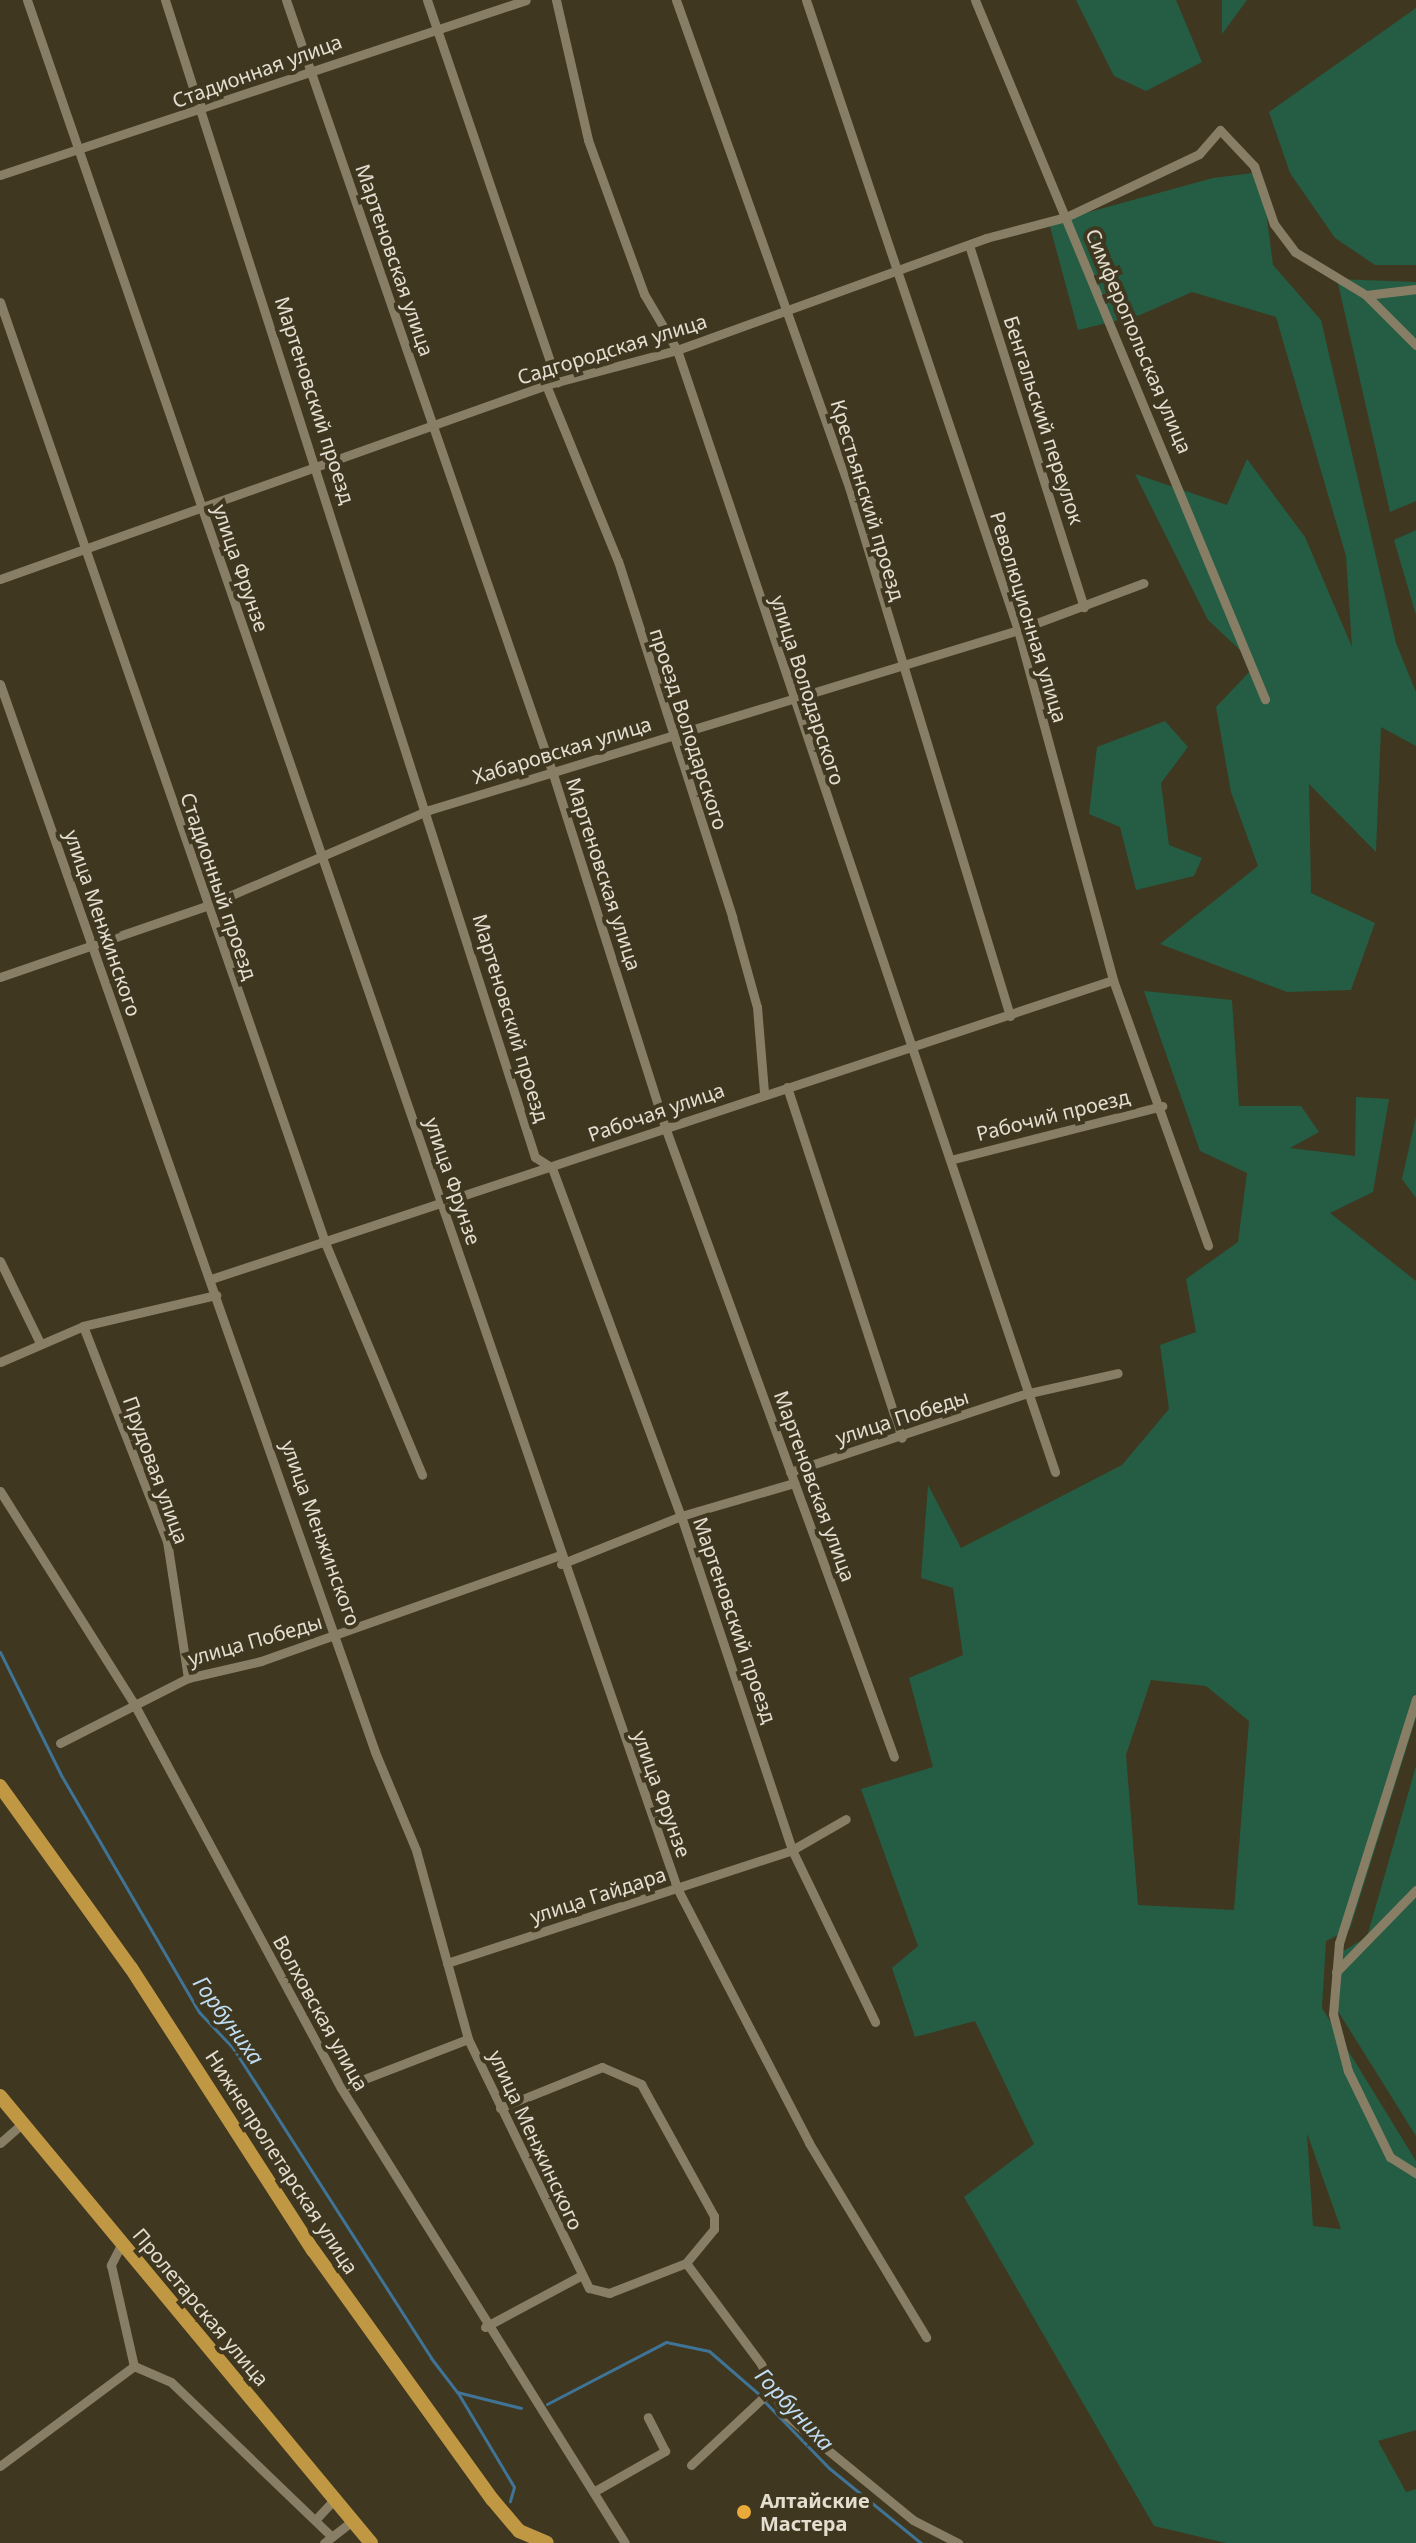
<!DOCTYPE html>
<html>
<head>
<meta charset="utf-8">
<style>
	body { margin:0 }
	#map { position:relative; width:1416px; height:2543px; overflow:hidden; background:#403720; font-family:"Noto Sans",sans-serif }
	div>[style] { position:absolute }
	.green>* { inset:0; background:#245d43 }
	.stream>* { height:3px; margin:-1.5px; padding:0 1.5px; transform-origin:1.5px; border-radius:1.5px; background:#407496 }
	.minor>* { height:9px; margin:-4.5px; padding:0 4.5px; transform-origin:4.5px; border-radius:4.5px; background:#887e65 }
	.primary>* { height:14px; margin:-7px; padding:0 7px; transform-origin:7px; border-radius:7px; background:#c09743 }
	.dots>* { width:22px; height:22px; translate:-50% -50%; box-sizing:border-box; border:4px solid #403720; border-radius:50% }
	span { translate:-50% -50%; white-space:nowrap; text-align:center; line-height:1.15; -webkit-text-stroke:8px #403720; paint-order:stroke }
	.street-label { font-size:20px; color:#e4ded1 }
	.poi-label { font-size:20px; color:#e4ded1; font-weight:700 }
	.left { translate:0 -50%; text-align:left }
	.water-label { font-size:22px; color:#c0def3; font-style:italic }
</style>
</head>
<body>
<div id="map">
	<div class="green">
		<i style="clip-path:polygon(1076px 0,1176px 0,1202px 62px,1146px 91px,1114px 76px)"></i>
		<i style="clip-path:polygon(1222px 0,1247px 0,1222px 34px)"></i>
		<i style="clip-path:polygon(1416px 8px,1416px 265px,1375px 265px,1335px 238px,1290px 173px,1269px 112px)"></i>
		<i style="clip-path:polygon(1261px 172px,1273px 265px,1321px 320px,1396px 643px,1416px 692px,1416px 746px,1381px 727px,1376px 852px,1309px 784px,1311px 893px,1375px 923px,1351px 990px,1287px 992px,1160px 944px,1258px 866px,1231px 792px,1216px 707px,1256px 665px,1208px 620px,1135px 474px,1227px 505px,1247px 459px,1305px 537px,1352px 647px,1346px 556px,1276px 317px,1192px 292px,1140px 315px,1078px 330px,1049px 223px,1213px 178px)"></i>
		<i style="clip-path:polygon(1337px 279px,1416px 282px,1416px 501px,1390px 512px)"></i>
		<i style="clip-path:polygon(1416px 530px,1416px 615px,1394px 540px)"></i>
		<i style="clip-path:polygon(1165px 721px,1188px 747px,1161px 783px,1169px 845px,1202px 858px,1194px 876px,1136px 890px,1120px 827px,1089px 814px,1097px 747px)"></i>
		<i style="clip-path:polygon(evenodd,1144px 991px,1232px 1000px,1239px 1106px,1301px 1106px,1319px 1132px,1290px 1148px,1355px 1156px,1356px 1097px,1389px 1099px,1373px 1192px,1330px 1213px,1416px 1281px,1416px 1718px,1350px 1929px,1326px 1941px,1322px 2008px,1416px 2161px,1416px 2430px,1378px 2441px,1406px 2492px,1416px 2489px,1416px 2543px,1226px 2543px,1154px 2526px,964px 2197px,1034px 2144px,975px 2021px,915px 2037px,892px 1968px,918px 1946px,861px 1789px,933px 1767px,909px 1678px,963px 1655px,953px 1588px,921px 1578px,928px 1485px,961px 1548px,1122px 1465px,1169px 1409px,1160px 1345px,1196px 1332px,1186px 1279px,1238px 1242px,1247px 1173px,1200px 1151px,1144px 991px,1151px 1680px,1206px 1686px,1249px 1721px,1234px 1910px,1138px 1905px,1126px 1755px,1151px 1680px,1144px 991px,1307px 2133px,1341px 2229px,1340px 2229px,1313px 2226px,1307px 2133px)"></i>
		<i style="clip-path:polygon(1416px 1117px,1416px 1198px,1402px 1179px)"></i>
		<i style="clip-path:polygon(1416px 1766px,1416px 2136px,1336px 2008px,1338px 1954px,1367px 1937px)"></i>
	</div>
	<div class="stream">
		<i style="left:0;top:1652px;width:137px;rotate:63.6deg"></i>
		<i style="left:61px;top:1775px;width:274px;rotate:59.8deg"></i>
		<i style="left:199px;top:2012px;width:50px;rotate:46.6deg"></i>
		<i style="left:233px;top:2048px;width:368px;rotate:57.4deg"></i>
		<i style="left:431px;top:2358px;width:43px;rotate:52.6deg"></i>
		<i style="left:457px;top:2392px;width:66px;rotate:14deg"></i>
		<i style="left:458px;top:2393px;width:109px;rotate:59.2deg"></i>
		<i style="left:514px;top:2487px;width:15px;rotate:106deg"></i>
		<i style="left:764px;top:2401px;width:93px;rotate:45.9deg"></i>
		<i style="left:829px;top:2468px;width:119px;rotate:39.2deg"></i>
		<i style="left:547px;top:2404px;width:134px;rotate:-27.5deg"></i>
		<i style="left:666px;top:2342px;width:44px;rotate:11.8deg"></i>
		<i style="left:709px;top:2351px;width:67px;rotate:40.8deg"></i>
	</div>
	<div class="minor">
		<i style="left:27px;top:0;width:1997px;rotate:71deg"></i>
		<i style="left:677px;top:1888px;width:287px;rotate:62.6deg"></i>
		<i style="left:809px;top:2143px;width:227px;rotate:58.9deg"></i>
		<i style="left:165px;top:0;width:1215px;rotate:72.27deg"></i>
		<i style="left:535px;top:1157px;width:20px;rotate:33deg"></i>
		<i style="left:552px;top:1168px;width:371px;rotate:69.7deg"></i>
		<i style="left:681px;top:1516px;width:352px;rotate:71.6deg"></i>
		<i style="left:792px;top:1850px;width:191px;rotate:64.2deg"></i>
		<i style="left:286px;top:0;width:816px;rotate:70.97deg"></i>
		<i style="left:552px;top:771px;width:374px;rotate:72.4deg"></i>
		<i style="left:665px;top:1127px;width:670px;rotate:70.02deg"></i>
		<i style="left:427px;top:0;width:404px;rotate:71.2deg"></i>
		<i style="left:556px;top:0;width:144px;rotate:77.1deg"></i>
		<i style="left:588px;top:140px;width:164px;rotate:70deg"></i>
		<i style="left:644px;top:294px;width:65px;rotate:59.5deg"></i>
		<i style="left:677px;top:350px;width:1184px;rotate:71.38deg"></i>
		<i style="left:676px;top:0;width:517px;rotate:70.44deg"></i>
		<i style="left:849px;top:487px;width:553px;rotate:73.07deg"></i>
		<i style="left:806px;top:0;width:665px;rotate:71.4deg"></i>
		<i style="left:1018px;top:630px;width:363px;rotate:74.8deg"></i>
		<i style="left:1113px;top:980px;width:282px;rotate:70.3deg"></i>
		<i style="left:975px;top:0;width:757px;rotate:67.47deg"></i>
		<i style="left:0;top:175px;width:554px;rotate:-18.4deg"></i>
		<i style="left:969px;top:245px;width:380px;rotate:72.4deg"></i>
		<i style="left:1366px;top:295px;width:71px;rotate:45deg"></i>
		<i style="left:0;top:302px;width:998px;rotate:70.93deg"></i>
		<i style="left:326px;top:1245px;width:249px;rotate:67.3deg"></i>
		<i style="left:546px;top:385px;width:190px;rotate:67.8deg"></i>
		<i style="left:618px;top:561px;width:374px;rotate:72.2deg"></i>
		<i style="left:732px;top:917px;width:93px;rotate:74.5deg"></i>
		<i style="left:757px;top:1007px;width:86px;rotate:85.3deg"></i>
		<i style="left:0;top:579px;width:579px;rotate:-19.56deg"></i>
		<i style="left:546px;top:385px;width:136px;rotate:-15deg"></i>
		<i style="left:677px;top:350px;width:329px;rotate:-19.9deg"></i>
		<i style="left:986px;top:238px;width:83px;rotate:-14.7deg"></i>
		<i style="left:1066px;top:217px;width:147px;rotate:-25.3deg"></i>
		<i style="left:1199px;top:154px;width:32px;rotate:-49deg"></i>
		<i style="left:1220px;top:130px;width:50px;rotate:46.6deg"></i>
		<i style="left:1254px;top:166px;width:61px;rotate:71deg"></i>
		<i style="left:1274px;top:224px;width:35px;rotate:53deg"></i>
		<i style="left:1295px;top:252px;width:83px;rotate:31.2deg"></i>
		<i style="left:1366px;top:295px;width:50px;rotate:-6.8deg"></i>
		<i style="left:0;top:684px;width:1132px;rotate:70.65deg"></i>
		<i style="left:375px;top:1752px;width:106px;rotate:67.3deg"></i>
		<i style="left:416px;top:1850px;width:196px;rotate:74.6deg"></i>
		<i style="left:468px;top:2039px;width:277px;rotate:64.1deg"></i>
		<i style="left:589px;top:2288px;width:21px;rotate:14deg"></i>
		<i style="left:609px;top:2293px;width:83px;rotate:-21.3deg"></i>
		<i style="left:0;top:977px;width:218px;rotate:-19deg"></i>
		<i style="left:206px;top:906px;width:243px;rotate:-23.3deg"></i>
		<i style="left:429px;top:810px;width:616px;rotate:-16.99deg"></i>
		<i style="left:1018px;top:630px;width:134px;rotate:-20.5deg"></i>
		<i style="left:787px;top:1087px;width:369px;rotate:71.9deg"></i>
		<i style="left:954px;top:1159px;width:215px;rotate:-14.3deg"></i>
		<i style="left:0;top:1261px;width:89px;rotate:64deg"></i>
		<i style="left:211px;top:1279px;width:950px;rotate:-18.34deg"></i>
		<i style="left:83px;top:1326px;width:231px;rotate:68.7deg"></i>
		<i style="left:167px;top:1541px;width:139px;rotate:81.3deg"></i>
		<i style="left:0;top:1362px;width:90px;rotate:-23.4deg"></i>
		<i style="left:83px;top:1326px;width:137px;rotate:-13.1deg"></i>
		<i style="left:790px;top:1472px;width:248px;rotate:-18.4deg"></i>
		<i style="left:1025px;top:1394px;width:95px;rotate:-12.7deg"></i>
		<i style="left:0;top:1491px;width:249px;rotate:57.8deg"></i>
		<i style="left:133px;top:1702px;width:438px;rotate:61.7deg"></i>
		<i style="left:341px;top:2088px;width:536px;rotate:58.03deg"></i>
		<i style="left:561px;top:1564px;width:129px;rotate:-21.8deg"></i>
		<i style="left:681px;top:1516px;width:118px;rotate:-16.3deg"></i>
		<i style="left:1416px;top:1699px;width:256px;rotate:107.5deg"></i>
		<i style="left:1339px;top:1943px;width:71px;rotate:94.8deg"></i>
		<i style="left:1333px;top:2014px;width:59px;rotate:75.3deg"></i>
		<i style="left:1348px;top:2071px;width:96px;rotate:64deg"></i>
		<i style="left:1390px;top:2157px;width:31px;rotate:32deg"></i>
		<i style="left:60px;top:1743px;width:144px;rotate:-26.9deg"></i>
		<i style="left:188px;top:1678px;width:75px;rotate:-13.1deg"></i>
		<i style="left:261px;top:1661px;width:315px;rotate:-19.5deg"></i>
		<i style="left:447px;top:1963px;width:363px;rotate:-18.1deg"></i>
		<i style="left:792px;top:1850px;width:62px;rotate:-29.9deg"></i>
		<i style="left:1336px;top:1972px;width:115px;rotate:-45.7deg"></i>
		<i style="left:341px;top:2088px;width:136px;rotate:-21.1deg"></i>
		<i style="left:500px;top:2108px;width:110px;rotate:-21.9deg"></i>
		<i style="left:602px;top:2067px;width:43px;rotate:23.6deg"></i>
		<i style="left:641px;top:2084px;width:151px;rotate:61.1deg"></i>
		<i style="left:714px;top:2216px;width:13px;rotate:90deg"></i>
		<i style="left:714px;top:2229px;width:44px;rotate:129.5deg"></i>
		<i style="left:686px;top:2263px;width:126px;rotate:53.4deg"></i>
		<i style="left:761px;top:2364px;width:55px;rotate:65.3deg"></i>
		<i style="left:784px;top:2414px;width:167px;rotate:39.4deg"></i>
		<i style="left:913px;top:2520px;width:51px;rotate:27.1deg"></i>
		<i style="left:0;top:2143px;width:29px;rotate:-41deg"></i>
		<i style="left:122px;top:2243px;width:25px;rotate:117deg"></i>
		<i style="left:111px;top:2265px;width:104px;rotate:77.2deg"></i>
		<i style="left:134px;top:2366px;width:40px;rotate:23.4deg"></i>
		<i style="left:171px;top:2382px;width:223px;rotate:43.9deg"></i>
		<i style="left:485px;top:2327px;width:108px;rotate:-28.2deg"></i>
		<i style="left:691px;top:2465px;width:108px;rotate:-43.1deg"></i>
		<i style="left:0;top:2466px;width:167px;rotate:-36.7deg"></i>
		<i style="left:595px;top:2491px;width:81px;rotate:-29.7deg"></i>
		<i style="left:665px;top:2451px;width:38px;rotate:-117deg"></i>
		<i style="left:317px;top:2518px;width:25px;rotate:-47deg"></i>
		<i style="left:324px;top:2543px;width:36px;rotate:-38deg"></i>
	</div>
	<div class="primary">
		<i style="left:0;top:1786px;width:224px;rotate:54.3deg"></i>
		<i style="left:131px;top:1968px;width:336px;rotate:57.2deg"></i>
		<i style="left:313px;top:2250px;width:307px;rotate:54.3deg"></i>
		<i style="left:492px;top:2499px;width:42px;rotate:49.8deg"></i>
		<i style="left:519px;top:2531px;width:30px;rotate:23deg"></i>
		<i style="left:0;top:2096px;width:581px;rotate:50.31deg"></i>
	</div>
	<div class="dots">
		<i style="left:744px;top:2512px;background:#eaaa39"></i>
	</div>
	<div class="street-label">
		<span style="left:257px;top:71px;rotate:-20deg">Стадионная улица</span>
		<span style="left:395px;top:260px;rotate:71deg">Мартеновская улица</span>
		<span style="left:1139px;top:341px;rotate:67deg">Симферопольская улица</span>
		<span style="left:612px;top:349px;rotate:-17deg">Садгородская улица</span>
		<span style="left:315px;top:400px;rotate:72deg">Мартеновский проезд</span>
		<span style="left:1044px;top:420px;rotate:72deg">Бенгальский переулок</span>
		<span style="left:868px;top:500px;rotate:73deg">Крестьянский проезд</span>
		<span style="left:241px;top:568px;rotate:71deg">улица Фрунзе</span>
		<span style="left:1029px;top:617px;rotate:73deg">Революционная улица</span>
		<span style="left:808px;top:690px;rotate:72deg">улица Володарского</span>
		<span style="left:689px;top:729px;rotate:72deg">проезд Володарского</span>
		<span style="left:562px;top:750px;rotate:-17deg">Хабаровская улица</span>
		<span style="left:604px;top:874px;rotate:72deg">Мартеновская улица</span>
		<span style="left:219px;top:886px;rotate:71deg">Стадионный проезд</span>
		<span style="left:103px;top:923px;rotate:71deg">улица Менжинского</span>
		<span style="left:511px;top:1018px;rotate:73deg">Мартеновский проезд</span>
		<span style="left:656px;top:1112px;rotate:-19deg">Рабочая улица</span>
		<span style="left:1053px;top:1115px;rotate:-14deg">Рабочий проезд</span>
		<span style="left:453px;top:1181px;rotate:71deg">улица Фрунзе</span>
		<span style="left:902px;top:1417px;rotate:-18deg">улица Победы</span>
		<span style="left:156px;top:1470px;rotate:70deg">Прудовая улица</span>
		<span style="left:815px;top:1486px;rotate:70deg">Мартеновская улица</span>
		<span style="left:321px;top:1533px;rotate:70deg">улица Менжинского</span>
		<span style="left:735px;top:1620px;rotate:71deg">Мартеновский проезд</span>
		<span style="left:255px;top:1640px;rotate:-16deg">улица Победы</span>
		<span style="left:662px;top:1794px;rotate:70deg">улица Фрунзе</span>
		<span style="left:598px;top:1895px;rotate:-18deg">улица Гайдара</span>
		<span style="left:321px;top:2013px;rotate:61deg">Волховская улица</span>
		<span style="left:536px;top:2140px;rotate:65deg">улица Менжинского</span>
		<span style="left:282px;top:2162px;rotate:57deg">Нижнепролетарская улица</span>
		<span style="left:201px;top:2307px;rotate:50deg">Пролетарская улица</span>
	</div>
	<div class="poi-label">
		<span class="left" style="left:760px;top:2512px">Алтайские<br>Мастера</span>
	</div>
	<div class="water-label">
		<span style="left:229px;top:2020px;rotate:54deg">Горбуниха</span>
		<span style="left:795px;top:2409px;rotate:47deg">Горбуниха</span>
	</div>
</div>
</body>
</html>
